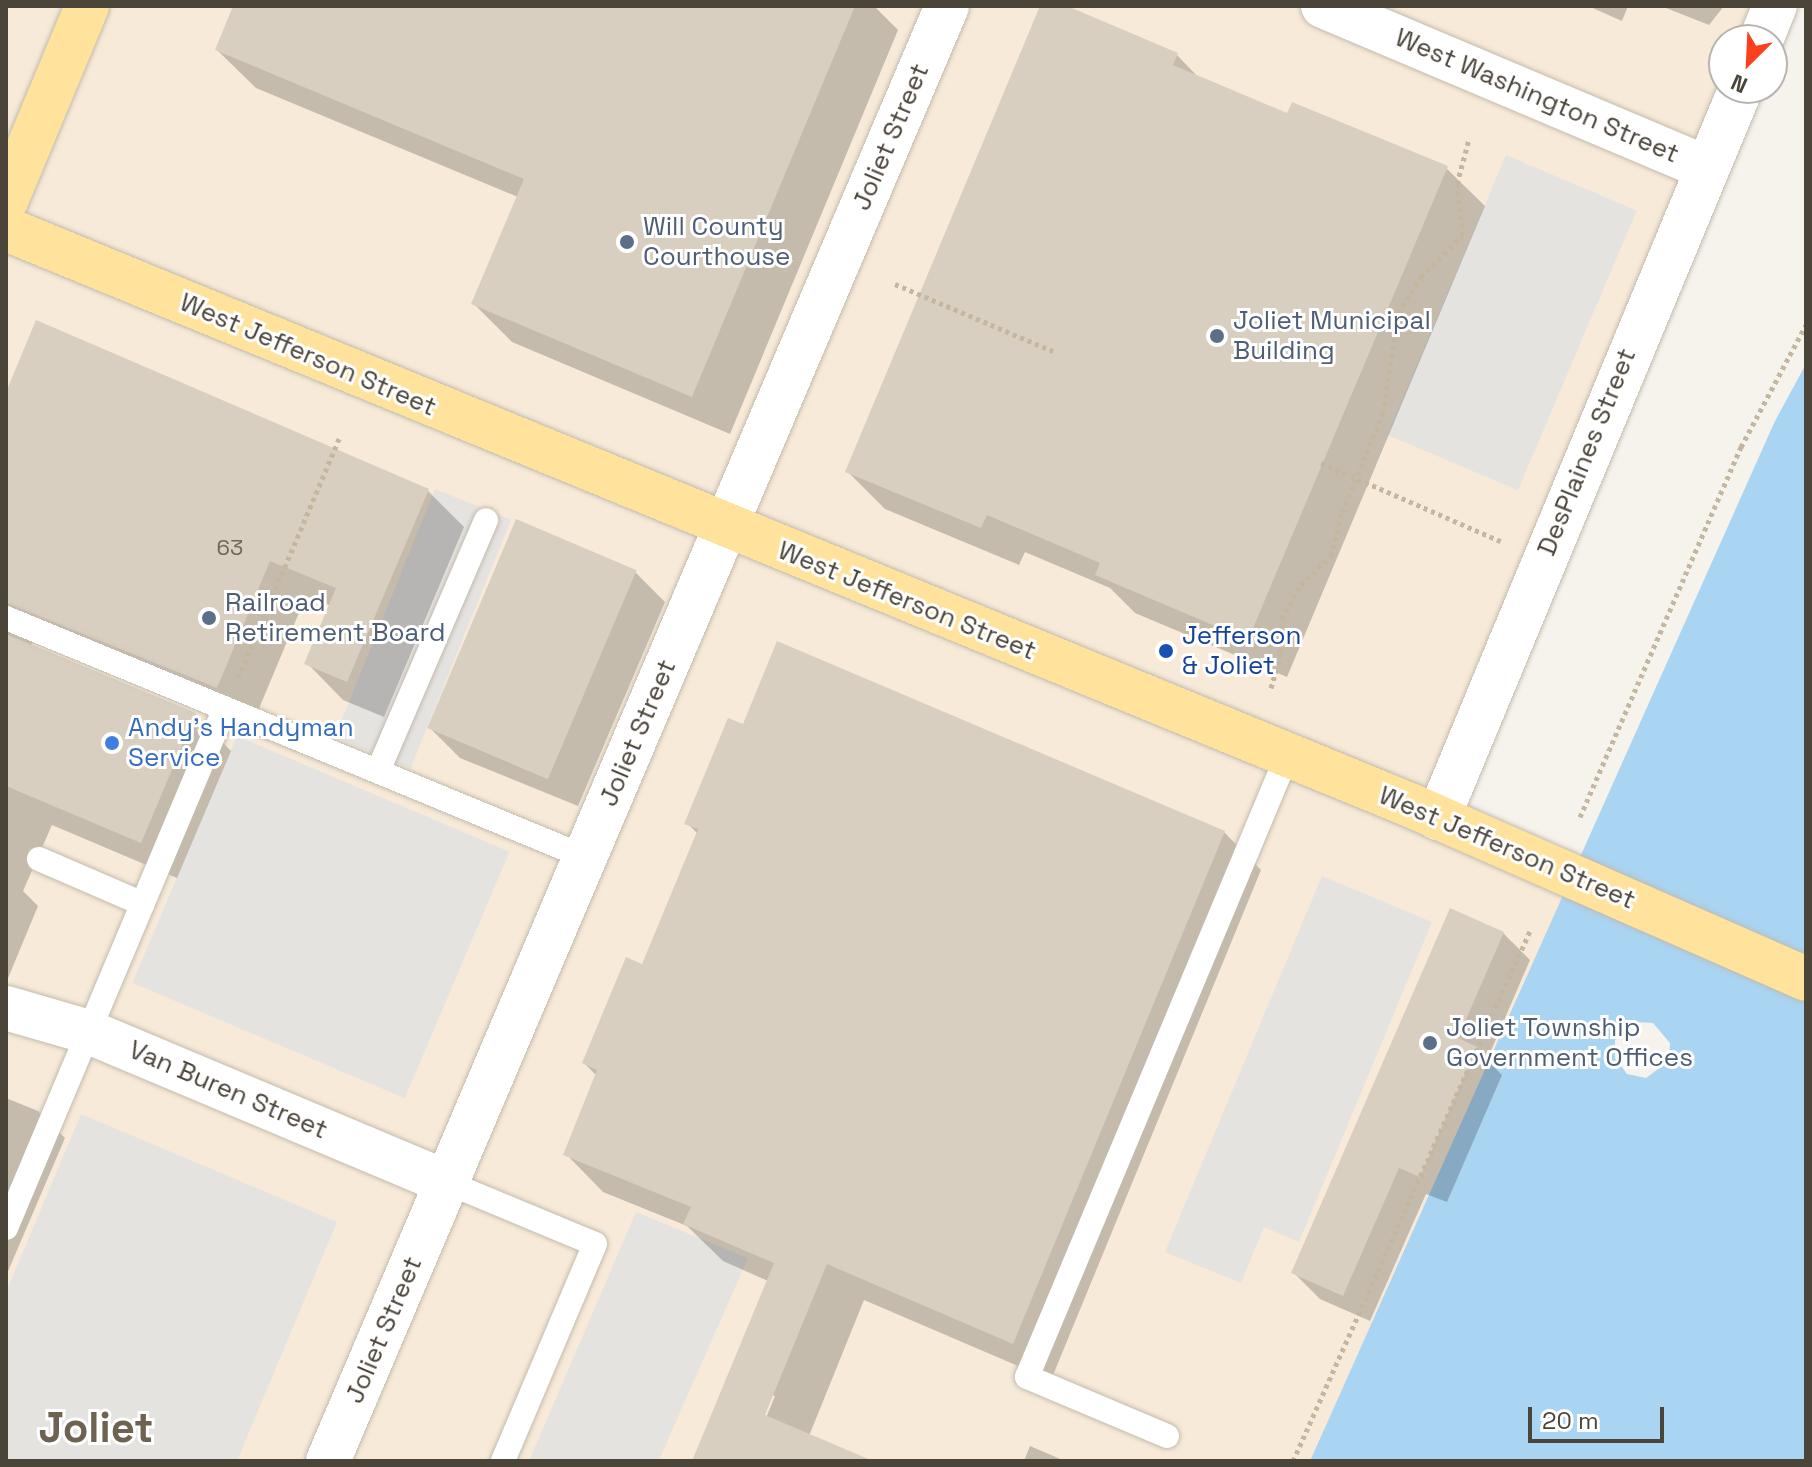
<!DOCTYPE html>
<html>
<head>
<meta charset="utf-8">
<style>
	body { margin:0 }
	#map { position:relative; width:1812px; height:1467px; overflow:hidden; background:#f6f3ec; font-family:"Space Grotesk",sans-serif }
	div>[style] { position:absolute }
	.commercial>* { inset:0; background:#f7ead8 }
	.parking>* { inset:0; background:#e5e3e0; transform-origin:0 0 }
	.water>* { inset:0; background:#a9d4f2 }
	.shadow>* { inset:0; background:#0003 }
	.building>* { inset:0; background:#d8cfc1; transform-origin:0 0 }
	.path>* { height:5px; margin-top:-2.5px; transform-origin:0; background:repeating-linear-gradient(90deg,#c4b79f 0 4px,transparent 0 8px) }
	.roads { filter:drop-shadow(0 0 2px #c2bbae) drop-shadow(0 0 2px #c2bbae) }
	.service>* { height:24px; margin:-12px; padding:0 12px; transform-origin:12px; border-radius:12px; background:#fff }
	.minor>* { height:44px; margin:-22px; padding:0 22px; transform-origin:22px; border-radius:22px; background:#fff }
	.tertiary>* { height:44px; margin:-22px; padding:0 22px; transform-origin:22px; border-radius:22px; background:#fff }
	.primary>* { height:44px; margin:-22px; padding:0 22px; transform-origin:22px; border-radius:22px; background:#ffe39c }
	.dots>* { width:22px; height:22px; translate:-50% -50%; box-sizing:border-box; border:4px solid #fff; border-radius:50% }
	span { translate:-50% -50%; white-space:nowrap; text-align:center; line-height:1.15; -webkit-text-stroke:6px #fff; paint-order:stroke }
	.number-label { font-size:22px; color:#6e675b }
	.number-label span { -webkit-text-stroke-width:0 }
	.street-label { font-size:26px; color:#4b4439 }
	.service-label { font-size:26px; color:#4e5e75 }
	.left { translate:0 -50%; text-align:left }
	.transit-label { font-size:26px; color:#164399 }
	.shop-label { font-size:26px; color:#366cbe }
	.town-label { font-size:42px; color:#6e6250; font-weight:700 }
	.frame { position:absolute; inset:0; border:8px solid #4b4439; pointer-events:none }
	.north { position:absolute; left:1708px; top:24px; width:80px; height:80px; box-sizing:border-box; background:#fff; border:2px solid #b7b4b0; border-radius:50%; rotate:204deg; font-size:22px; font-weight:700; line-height:32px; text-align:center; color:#4b4439 }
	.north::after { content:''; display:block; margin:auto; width:28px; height:36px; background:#fc3f1d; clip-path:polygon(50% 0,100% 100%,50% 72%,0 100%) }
	.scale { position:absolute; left:1528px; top:1407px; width:136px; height:36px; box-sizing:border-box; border:4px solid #4b4439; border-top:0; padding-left:10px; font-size:24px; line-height:28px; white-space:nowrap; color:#4b4439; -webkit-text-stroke:6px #fff; paint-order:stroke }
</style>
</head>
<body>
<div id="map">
	<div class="commercial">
		<i style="clip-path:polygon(6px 6px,1771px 6px,1757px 40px,1724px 40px,1724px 88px,1437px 812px,6px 225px)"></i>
		<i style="clip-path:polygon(6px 235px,714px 532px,324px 1461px,6px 1461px)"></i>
		<i style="clip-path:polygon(730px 539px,1569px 883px,1310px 1461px,339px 1461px)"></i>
	</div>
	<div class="parking">
		<i style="left:1506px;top:155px;width:142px;height:304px;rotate:23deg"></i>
		<i style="left:435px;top:489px;width:82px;height:268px;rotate:22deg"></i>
		<i style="left:237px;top:736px;width:296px;height:268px;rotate:23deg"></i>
		<i style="clip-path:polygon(1322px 876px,1432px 922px,1299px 1242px,1264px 1227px,1241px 1283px,1165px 1252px)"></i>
		<i style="clip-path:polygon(81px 1114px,337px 1222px,237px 1461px,6px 1461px,6px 1292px)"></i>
		<i style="clip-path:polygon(636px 1212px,748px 1258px,659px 1460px,529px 1461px)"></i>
	</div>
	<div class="water">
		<i style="clip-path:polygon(evenodd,1806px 364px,1806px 1461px,1310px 1461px,1775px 421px,1806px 364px,1635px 1022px,1653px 1023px,1670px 1043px,1669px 1061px,1646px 1078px,1627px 1074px,1615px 1058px,1615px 1040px,1635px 1022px)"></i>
	</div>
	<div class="shadow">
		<i style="clip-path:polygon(235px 6px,874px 6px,898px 30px,730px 434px,512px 342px,474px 304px,518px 197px,256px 88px,217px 50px)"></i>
		<i style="clip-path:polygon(1042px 6px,1062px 6px,1177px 55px,1200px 79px,1288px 115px,1446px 168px,1485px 206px,1287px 677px,1135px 613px,1110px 588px,1025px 552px,1019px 565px,885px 509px,847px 471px)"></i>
		<i style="clip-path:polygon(1588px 6px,1628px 6px,1622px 21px)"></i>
		<i style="clip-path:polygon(1661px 6px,1724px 6px,1709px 25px)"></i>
		<i style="clip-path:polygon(6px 395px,428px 491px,464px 527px,384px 717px,343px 700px,307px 663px,331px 606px,306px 596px,253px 723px,50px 640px,32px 642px,31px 647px,195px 714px,231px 751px,177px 878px,52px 825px,23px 891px,38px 906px,6px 983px)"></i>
		<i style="clip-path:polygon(635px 572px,665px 602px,578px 806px,460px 758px,430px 728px)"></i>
		<i style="clip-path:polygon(evenodd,744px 727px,1224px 832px,1261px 870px,1051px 1380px,864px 1300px,809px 1436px,870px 1461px,694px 1461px,768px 1281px,723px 1261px,687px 1226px,603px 1192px,566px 1154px,597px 1076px,584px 1063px,643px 967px,698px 834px,687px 823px,744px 727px,772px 1395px,775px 1396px,763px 1425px,760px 1424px,772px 1395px)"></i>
		<i style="clip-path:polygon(1503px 933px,1530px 960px,1487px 1060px,1502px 1075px,1447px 1202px,1426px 1194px,1370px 1321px,1320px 1299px,1293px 1272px)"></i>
		<i style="clip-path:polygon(6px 1098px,38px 1111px,65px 1138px,6px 1276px)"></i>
		<i style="clip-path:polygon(1030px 1446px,1065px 1461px,1024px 1461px)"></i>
	</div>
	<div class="building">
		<i style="clip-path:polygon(233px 6px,855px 6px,692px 397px,471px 304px,524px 179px,215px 50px)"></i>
		<i style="clip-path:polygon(1040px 6px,1067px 6px,1178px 53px,1173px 65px,1287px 113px,1292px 102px,1448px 166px,1248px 640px,1095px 575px,1100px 563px,987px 515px,981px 528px,845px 472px)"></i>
		<i style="clip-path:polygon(36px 320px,429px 489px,347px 682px,304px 664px,336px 588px,270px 561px,217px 688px,6px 603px,6px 392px)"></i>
		<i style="left:516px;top:519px;width:131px;height:227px;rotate:23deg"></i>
		<i style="clip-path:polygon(6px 634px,196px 713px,141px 843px,6px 786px)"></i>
		<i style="clip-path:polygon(777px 641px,1225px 831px,1013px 1344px,827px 1264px,765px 1415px,873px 1461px,692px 1461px,774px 1263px,683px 1224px,691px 1207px,563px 1155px,597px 1070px,582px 1063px,626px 957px,642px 964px,698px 829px,684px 824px,728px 718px,743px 724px)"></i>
		<i style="clip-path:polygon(1450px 908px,1504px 932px,1458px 1038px,1477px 1047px,1420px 1177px,1399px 1168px,1343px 1296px,1291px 1273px)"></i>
	</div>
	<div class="path">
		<i style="left:895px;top:284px;width:172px;rotate:23deg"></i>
		<i style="left:1321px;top:463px;width:198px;rotate:23.5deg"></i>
		<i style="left:238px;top:678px;width:262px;rotate:-67.1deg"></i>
		<i style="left:1271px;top:688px;width:36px;rotate:-74deg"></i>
		<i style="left:1281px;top:653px;width:34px;rotate:-88deg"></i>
		<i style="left:1282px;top:619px;width:39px;rotate:-61deg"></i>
		<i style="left:1301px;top:585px;width:42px;rotate:-44deg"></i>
		<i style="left:1331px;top:556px;width:45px;rotate:-76deg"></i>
		<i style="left:1342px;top:512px;width:107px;rotate:-67.5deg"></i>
		<i style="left:1383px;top:413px;width:101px;rotate:-81.5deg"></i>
		<i style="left:1398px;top:313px;width:43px;rotate:-57.4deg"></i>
		<i style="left:1421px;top:277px;width:59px;rotate:-45deg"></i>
		<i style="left:1463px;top:235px;width:51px;rotate:-96.7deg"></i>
		<i style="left:1457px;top:184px;width:47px;rotate:-75.1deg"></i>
		<i style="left:1580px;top:817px;width:404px;rotate:-66.5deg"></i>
		<i style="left:1741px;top:447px;width:138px;rotate:-62deg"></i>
		<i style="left:1293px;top:1461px;width:581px;rotate:-65.91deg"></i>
	</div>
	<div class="roads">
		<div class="service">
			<i style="left:6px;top:618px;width:626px;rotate:22.43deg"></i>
			<i style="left:378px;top:771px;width:273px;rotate:-66.7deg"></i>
			<i style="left:39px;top:859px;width:113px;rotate:23.4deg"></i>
			<i style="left:446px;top:1182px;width:161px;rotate:22.6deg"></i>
			<i style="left:595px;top:1244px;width:236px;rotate:113deg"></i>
			<i style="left:6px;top:1228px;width:564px;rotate:-67.16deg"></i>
			<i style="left:1167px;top:1436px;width:152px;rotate:-157.1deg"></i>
			<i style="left:1027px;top:1377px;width:673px;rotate:-67.28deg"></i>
		</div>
		<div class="minor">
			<i style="left:1323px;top:6px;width:416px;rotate:22.9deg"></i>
			<i style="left:1761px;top:40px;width:37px;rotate:-68deg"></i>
			<i style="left:1438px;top:818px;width:790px;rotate:-67.46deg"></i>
			<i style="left:6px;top:1008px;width:86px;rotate:16.1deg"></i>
			<i style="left:89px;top:1032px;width:387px;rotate:22.8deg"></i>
		</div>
		<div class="tertiary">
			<i style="left:328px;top:1461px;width:1581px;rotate:-66.95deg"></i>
		</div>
		<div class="primary">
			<i style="left:6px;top:201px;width:211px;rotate:-67.4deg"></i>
			<i style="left:6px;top:229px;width:1520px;rotate:22.31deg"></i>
			<i style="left:1412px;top:806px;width:430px;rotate:23.7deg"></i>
		</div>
	</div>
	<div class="dots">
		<i style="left:627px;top:242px;background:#5c6f8a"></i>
		<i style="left:1217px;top:336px;background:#5c6f8a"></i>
		<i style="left:209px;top:618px;background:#5c6f8a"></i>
		<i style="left:1166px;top:651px;background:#1a4fb4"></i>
		<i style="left:112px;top:743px;background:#3f7fe0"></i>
		<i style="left:1430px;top:1043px;background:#5c6f8a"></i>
	</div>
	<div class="number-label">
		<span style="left:230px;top:548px">63</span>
	</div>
	<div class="street-label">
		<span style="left:1537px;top:96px;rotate:23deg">West Washington Street</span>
		<span style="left:891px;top:137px;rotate:-67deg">Joliet Street</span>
		<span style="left:308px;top:355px;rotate:23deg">West Jefferson Street</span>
		<span style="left:1587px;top:452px;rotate:-68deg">DesPlaines Street</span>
		<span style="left:907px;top:601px;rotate:22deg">West Jefferson Street</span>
		<span style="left:638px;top:733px;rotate:-67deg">Joliet Street</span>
		<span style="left:1507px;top:848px;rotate:23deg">West Jefferson Street</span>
		<span style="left:228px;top:1090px;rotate:23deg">Van Buren Street</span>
		<span style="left:384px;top:1330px;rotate:-67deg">Joliet Street</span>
	</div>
	<div class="service-label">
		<span class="left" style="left:643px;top:242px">Will County<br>Courthouse</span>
		<span class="left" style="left:1233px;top:336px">Joliet Municipal<br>Building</span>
		<span class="left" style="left:225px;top:618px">Railroad<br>Retirement Board</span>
		<span class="left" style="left:1446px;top:1043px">Joliet Township<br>Government Offices</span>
	</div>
	<div class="transit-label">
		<span class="left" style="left:1182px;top:651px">Jefferson<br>&amp; Joliet</span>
	</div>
	<div class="shop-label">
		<span class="left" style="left:128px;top:743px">Andy's Handyman<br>Service</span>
	</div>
	<div class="town-label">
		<span style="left:96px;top:1428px">Joliet</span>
	</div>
	<div class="frame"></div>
	<div class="north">N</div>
	<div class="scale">20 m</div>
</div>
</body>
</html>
